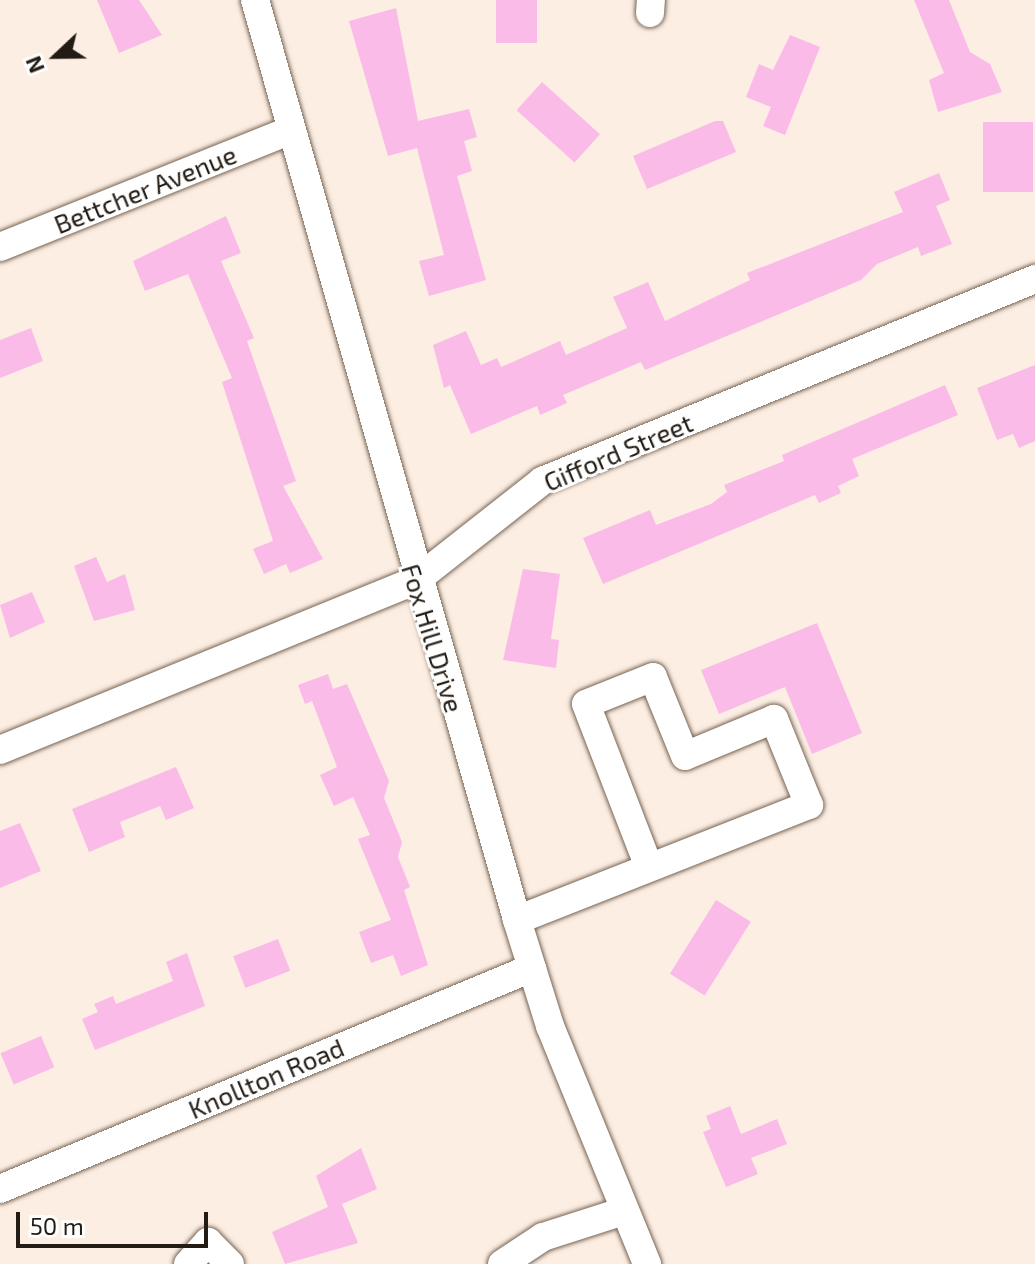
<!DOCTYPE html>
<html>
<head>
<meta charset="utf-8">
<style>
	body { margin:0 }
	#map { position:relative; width:1035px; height:1264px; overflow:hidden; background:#fceee3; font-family:"Exo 2",sans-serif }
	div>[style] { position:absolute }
	.building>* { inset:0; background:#fabbe8; transform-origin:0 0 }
	.roads { filter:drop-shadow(0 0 2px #776453) drop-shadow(0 0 2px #776453) }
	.minor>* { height:28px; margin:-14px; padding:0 14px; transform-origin:14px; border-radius:14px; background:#fff }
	span { translate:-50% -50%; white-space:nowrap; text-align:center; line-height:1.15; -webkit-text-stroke:6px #fefefe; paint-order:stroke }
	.street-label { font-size:26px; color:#231c15 }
	.north { position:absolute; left:16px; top:16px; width:80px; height:80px; -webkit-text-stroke:6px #fefefe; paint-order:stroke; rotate:248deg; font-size:22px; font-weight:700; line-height:32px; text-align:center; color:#231c15 }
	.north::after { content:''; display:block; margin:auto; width:28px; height:36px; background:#231c15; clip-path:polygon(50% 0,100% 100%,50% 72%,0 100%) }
	.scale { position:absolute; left:16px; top:1212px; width:192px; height:36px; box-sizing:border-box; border:4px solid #231c15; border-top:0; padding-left:10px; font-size:24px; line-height:28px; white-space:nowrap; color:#231c15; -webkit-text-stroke:6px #fefefe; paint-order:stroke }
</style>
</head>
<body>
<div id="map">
	<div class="building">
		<i style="clip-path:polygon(97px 0,139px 0,162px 35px,119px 53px)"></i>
		<i style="left:496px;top:0;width:41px;height:43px"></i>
		<i style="clip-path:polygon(914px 0,949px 0,970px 52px,990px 64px,1002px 92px,938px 112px,929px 80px,944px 73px)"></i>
		<i style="clip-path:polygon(396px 8px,418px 121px,469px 109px,477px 137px,464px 141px,472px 171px,457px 176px,486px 280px,429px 296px,419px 261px,444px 255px,417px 148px,388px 156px,349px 21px)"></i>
		<i style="clip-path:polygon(790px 35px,820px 47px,785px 135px,763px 126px,771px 107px,746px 97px,759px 64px,773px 70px)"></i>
		<i style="left:542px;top:82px;width:78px;height:38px;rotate:42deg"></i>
		<i style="clip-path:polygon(715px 121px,723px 121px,736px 152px,647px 189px,633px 156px)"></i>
		<i style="left:983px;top:122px;width:50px;height:70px"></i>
		<i style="clip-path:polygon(939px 173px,950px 200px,936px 206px,952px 244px,921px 256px,918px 247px,877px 264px,861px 280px,645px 370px,641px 362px,563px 395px,567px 403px,540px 415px,537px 406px,471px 434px,450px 385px,444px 388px,433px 345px,466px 331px,481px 365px,497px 358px,501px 367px,560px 341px,566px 355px,627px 328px,613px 297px,648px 282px,665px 321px,750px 280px,747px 273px,903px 212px,894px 192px)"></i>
		<i style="clip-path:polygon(226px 216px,241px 253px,221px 261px,254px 338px,247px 341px,296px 481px,283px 486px,323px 559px,290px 573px,286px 564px,264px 574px,253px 549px,273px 541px,222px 382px,232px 378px,188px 274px,145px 291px,133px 261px)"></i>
		<i style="clip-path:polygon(31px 328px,43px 361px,0 378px,0 340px)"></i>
		<i style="clip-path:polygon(1035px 365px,1035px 441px,1019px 448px,1013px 434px,997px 440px,977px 388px)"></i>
		<i style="clip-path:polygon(945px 385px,958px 415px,852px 459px,859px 476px,838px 486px,841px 493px,819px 503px,815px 495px,603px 584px,583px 538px,650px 510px,656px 525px,711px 504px,727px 492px,724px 485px,784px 461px,782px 455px)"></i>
		<i style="clip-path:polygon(96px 557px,107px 582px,125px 574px,135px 610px,94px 621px,74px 566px)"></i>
		<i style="clip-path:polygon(523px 569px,560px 574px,551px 639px,559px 640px,556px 668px,503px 660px)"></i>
		<i style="clip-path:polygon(32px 592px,45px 622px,10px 638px,0 605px)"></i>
		<i style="clip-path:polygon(817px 623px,862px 733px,812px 754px,785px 687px,719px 714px,701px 670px)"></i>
		<i style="clip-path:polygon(328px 674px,333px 689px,347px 684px,389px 781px,384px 798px,402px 842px,398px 857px,410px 887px,404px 890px,428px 965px,401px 976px,393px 955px,371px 963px,359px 932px,391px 920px,358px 839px,370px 835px,353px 797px,334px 806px,320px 775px,337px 767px,312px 701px,305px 704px,298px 685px)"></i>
		<i style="clip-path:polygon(176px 767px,194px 808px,166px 820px,160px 806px,120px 822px,125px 837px,89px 852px,72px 809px)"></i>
		<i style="clip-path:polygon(20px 823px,41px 871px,0 888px,0 831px)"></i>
		<i style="left:716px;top:900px;width:41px;height:87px;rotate:32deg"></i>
		<i style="left:278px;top:939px;width:34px;height:48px;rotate:69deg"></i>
		<i style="clip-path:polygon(187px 953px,205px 1006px,95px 1050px,82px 1019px,98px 1012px,94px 1004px,113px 996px,116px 1004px,173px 981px,166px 962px)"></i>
		<i style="left:41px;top:1036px;width:34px;height:44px;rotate:67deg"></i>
		<i style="clip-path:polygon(730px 1106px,741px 1134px,777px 1119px,787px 1144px,751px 1158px,758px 1174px,726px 1187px,703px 1132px,711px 1129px,706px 1116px)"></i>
		<i style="clip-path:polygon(361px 1148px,377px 1189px,342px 1204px,358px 1243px,285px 1264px,272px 1232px,328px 1207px,316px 1176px)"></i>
	</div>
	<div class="roads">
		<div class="minor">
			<i style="left:255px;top:0;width:957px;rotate:74.1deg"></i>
			<i style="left:517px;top:920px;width:111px;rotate:72.7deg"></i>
			<i style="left:550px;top:1026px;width:257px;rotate:67.8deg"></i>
			<i style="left:650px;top:13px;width:13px;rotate:-86deg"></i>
			<i style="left:0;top:247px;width:314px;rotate:-21.9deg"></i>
			<i style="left:0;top:750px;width:448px;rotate:-22.2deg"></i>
			<i style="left:415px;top:581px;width:162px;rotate:-38.2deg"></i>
			<i style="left:542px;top:481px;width:533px;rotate:-22.28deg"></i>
			<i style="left:517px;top:920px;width:314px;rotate:-21.5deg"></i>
			<i style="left:809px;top:805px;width:93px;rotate:-112.1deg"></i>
			<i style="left:774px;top:719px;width:96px;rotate:157.4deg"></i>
			<i style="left:685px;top:756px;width:85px;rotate:-112.1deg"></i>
			<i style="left:653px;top:677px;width:72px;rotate:158.1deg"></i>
			<i style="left:586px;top:704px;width:175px;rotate:68.9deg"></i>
			<i style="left:0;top:1189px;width:576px;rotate:-22.56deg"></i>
			<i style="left:188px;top:1264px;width:30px;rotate:-48deg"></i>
			<i style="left:208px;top:1242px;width:31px;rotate:45deg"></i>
			<i style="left:502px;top:1264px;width:49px;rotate:-33.4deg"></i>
			<i style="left:543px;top:1237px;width:85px;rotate:-17.8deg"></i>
		</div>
	</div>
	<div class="street-label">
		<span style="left:145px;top:189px;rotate:-22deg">Bettcher Avenue</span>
		<span style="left:618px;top:452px;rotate:-23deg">Gifford Street</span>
		<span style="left:433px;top:638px;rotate:73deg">Fox Hill Drive</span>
		<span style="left:266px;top:1078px;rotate:-23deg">Knollton Road</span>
	</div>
	<div class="north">N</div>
	<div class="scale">50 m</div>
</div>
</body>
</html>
